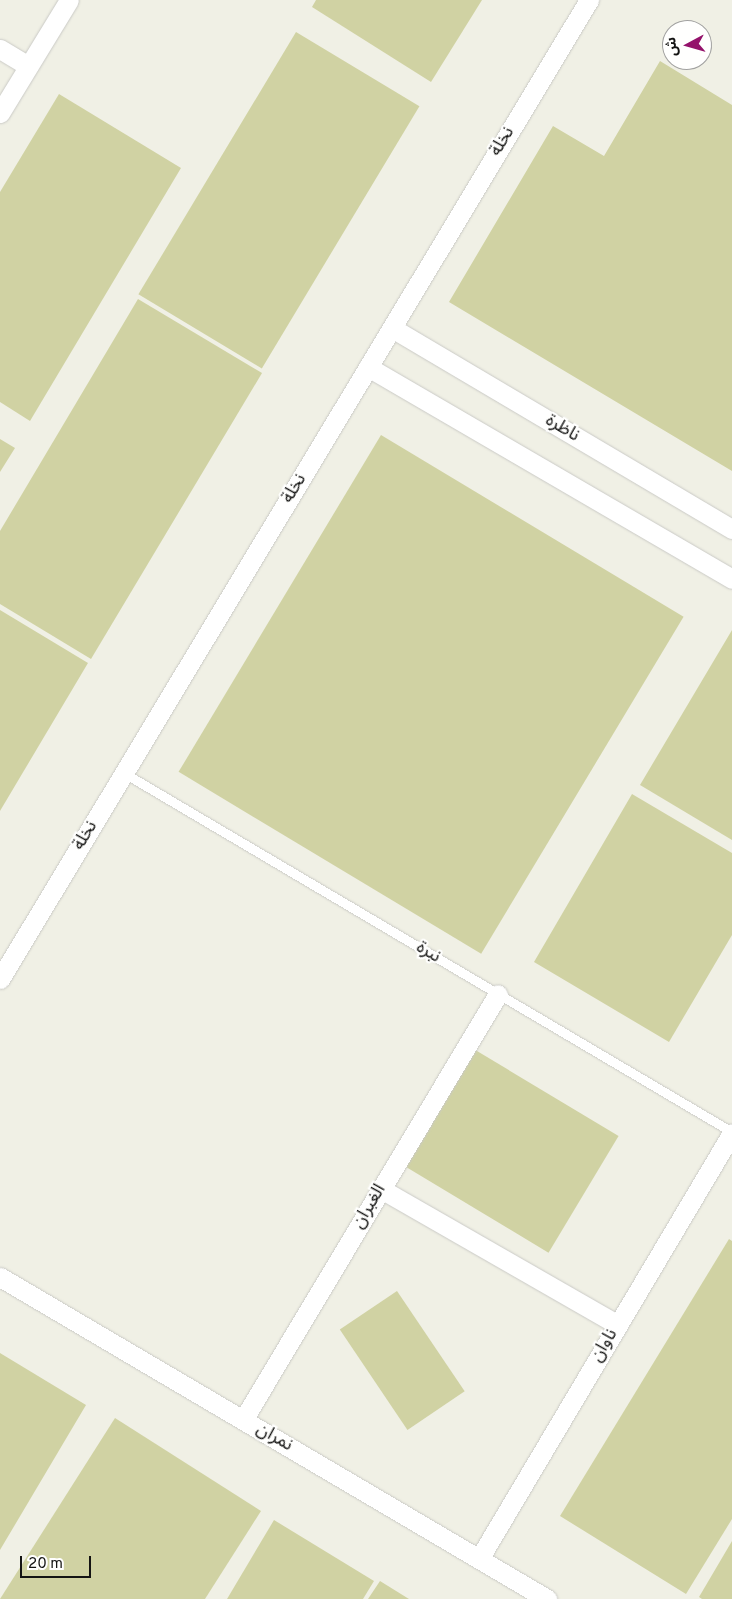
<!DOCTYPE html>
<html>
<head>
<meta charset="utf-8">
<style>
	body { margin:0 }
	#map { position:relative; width:732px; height:1599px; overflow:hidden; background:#fbfcf7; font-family:Overpass,"Noto Sans Arabic",sans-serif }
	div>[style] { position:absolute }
	.built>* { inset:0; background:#f0f0e5 }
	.building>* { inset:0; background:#d0d2a3; transform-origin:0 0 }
	.roads { filter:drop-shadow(0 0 1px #cacac6) drop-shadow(0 0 1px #cacac6) }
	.service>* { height:9px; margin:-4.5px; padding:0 4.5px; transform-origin:4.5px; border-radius:4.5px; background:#fff }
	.minor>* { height:19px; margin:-9.5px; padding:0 9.5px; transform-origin:9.5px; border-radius:9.5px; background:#fff }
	span { translate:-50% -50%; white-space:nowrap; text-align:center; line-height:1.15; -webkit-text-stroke:4.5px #fffffe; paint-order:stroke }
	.street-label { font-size:18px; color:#141413 }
	.north { position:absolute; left:662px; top:20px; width:50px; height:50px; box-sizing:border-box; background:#fffffe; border:1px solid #a1a1a0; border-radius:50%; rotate:264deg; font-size:14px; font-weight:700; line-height:20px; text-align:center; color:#141413 }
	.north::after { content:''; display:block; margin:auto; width:18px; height:22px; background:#94126b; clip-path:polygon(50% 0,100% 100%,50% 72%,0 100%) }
	.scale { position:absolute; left:20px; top:1556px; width:71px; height:22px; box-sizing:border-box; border:2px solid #141413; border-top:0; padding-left:6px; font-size:15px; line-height:18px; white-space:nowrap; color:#141413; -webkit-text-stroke:4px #fffffe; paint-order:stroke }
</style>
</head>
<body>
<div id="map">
	<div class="built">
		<i style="clip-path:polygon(evenodd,0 0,732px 0,732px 1599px,0 1599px,0 0,672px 30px,702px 30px,702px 60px,672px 60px,672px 30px)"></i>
	</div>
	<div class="building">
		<i style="clip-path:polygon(316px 0,482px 0,431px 82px,312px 7px)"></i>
		<i style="left:296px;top:32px;width:144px;height:306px;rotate:31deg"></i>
		<i style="clip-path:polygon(660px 61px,732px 105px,732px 471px,449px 302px,553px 126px,604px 156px)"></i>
		<i style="clip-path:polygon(59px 94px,181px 168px,30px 421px,0 402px,0 192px)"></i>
		<i style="clip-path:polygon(138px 299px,262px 373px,91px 659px,0 604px,0 531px)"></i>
		<i style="left:381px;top:435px;width:353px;height:393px;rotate:31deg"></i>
		<i style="clip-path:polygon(0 439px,15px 448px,0 472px)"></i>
		<i style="clip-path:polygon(0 610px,88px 663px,0 811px)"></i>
		<i style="clip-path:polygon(732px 630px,732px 840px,640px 785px)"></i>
		<i style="clip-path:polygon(632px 794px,732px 853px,732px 935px,669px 1042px,534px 962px)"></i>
		<i style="left:472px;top:1048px;width:171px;height:136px;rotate:31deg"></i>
		<i style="clip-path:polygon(729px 1239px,732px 1241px,732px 1519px,686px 1594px,560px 1516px)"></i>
		<i style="left:397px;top:1291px;width:121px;height:69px;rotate:56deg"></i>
		<i style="clip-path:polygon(0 1353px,86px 1405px,0 1550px)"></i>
		<i style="clip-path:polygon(115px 1418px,261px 1511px,205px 1599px,0 1599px)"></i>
		<i style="clip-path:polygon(274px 1520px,374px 1581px,363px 1599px,227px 1599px)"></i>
		<i style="clip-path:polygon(732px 1541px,732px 1599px,702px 1599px,699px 1597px)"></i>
		<i style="clip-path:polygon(380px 1581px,409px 1599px,368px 1599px)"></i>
	</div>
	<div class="roads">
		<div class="service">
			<i style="left:124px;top:773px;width:706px;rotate:30.56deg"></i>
		</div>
		<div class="minor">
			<i style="left:0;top:49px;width:33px;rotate:31deg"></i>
			<i style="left:0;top:113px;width:132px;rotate:-58.6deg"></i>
			<i style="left:392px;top:328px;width:395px;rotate:30.6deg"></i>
			<i style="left:368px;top:367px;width:421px;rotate:30.2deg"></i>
			<i style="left:0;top:979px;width:1143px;rotate:-58.97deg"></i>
			<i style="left:381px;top:1189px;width:273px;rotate:29.8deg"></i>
			<i style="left:0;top:1277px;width:635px;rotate:30.48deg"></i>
			<i style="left:243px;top:1420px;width:496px;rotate:-59.1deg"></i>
			<i style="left:479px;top:1559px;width:495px;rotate:-59.3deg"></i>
		</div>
	</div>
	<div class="street-label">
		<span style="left:503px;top:142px;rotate:-59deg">نخلة</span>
		<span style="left:562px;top:429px;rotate:31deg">ناظرة</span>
		<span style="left:295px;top:489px;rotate:-59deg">نخلة</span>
		<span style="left:86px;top:836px;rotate:-59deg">نخلة</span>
		<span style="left:428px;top:953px;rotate:31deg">نبرة</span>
		<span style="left:370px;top:1207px;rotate:-59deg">الغبران</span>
		<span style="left:605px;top:1346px;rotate:-59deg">ناوان</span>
		<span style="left:274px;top:1438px;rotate:30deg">نمران</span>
	</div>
	<div class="north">ش</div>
	<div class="scale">20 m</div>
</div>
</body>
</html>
